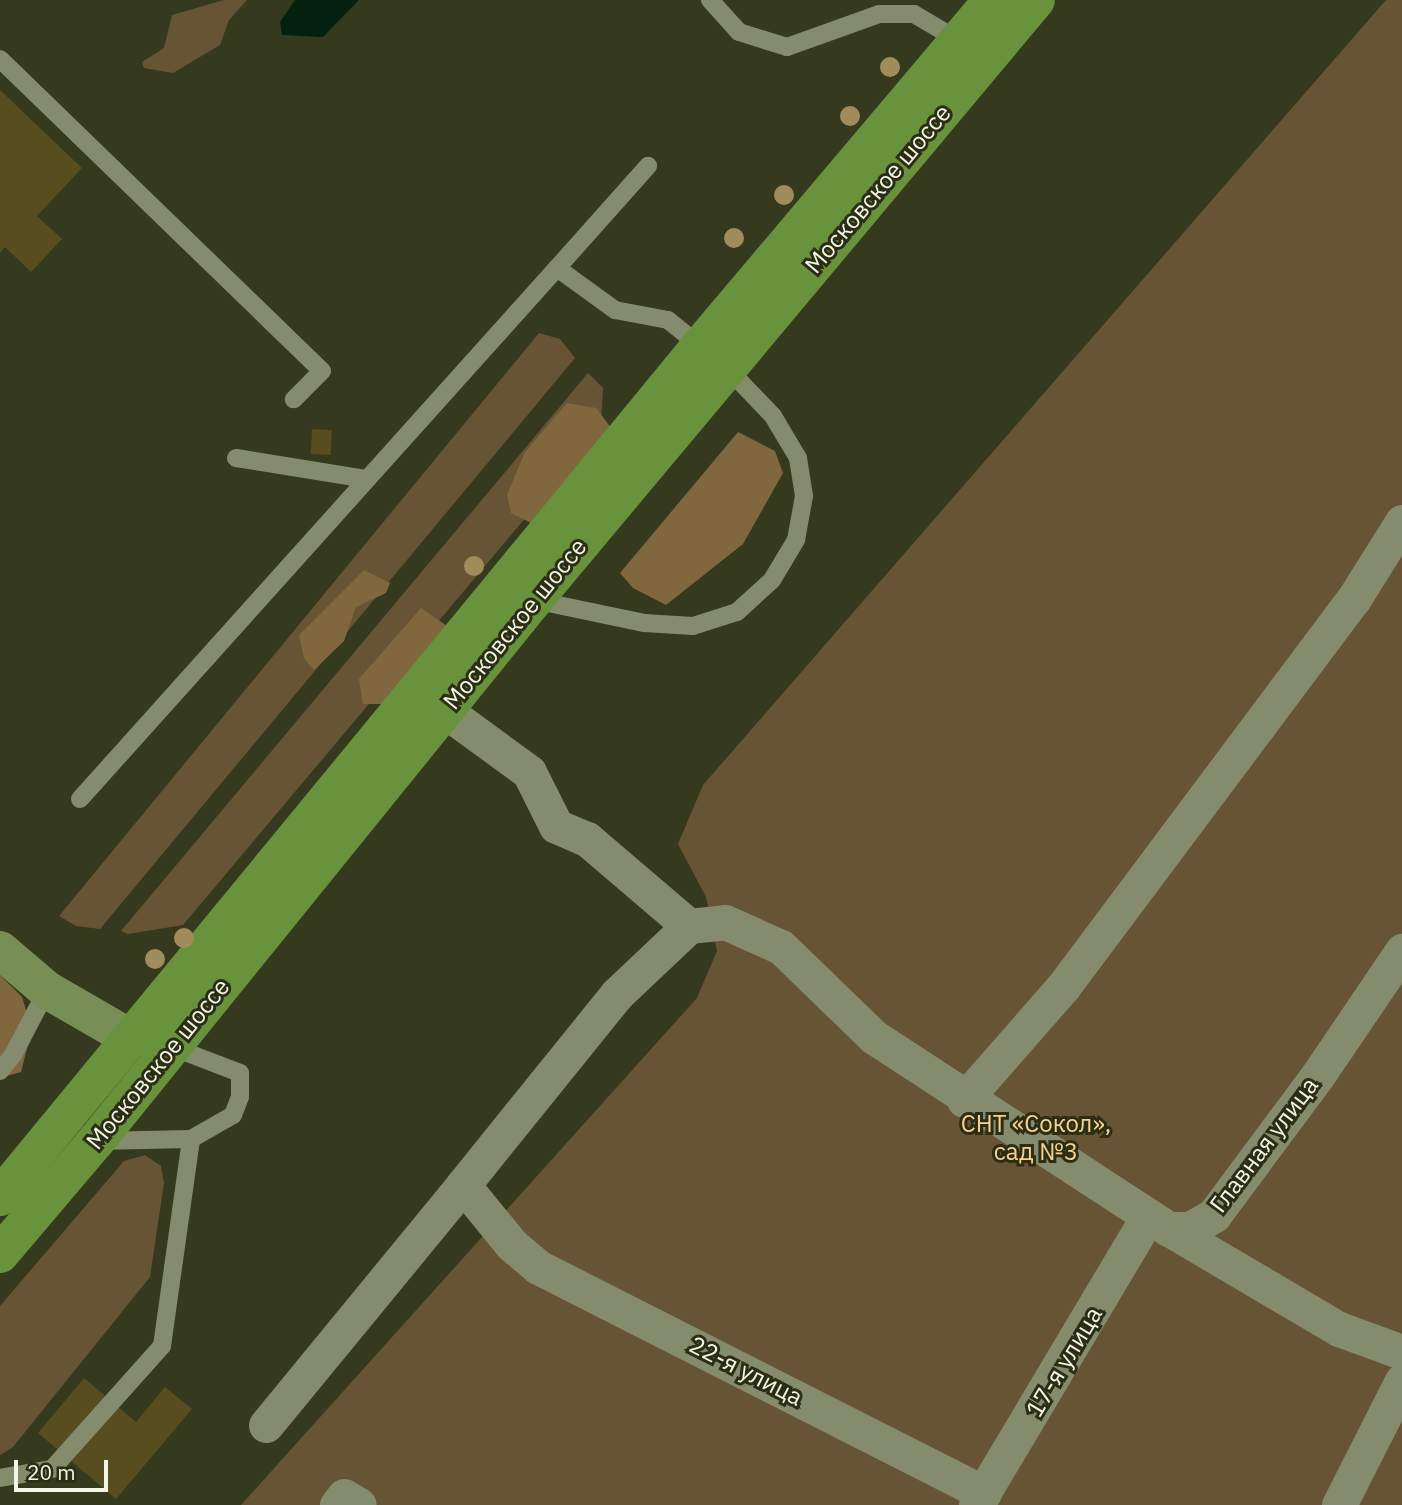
<!DOCTYPE html>
<html>
<head>
<meta charset="utf-8">
<style>
	body { margin:0 }
	#map { position:relative; width:1402px; height:1505px; overflow:hidden; background:#35391e; font-family:"IBM Plex Sans",sans-serif }
	div>[style] { position:absolute }
	.green>* { inset:0; background:#675435 }
	.forest>* { inset:0; background:#80673e }
	.water>* { inset:0; background:#03210e }
	.building>* { inset:0; background:#574d1f; transform-origin:0 0 }
	.lane>* { height:18px; margin:-9px; padding:0 9px; transform-origin:9px; border-radius:9px; background:#858b6d }
	.street>* { height:35px; margin:-17.5px; padding:0 17.5px; transform-origin:17.5px; border-radius:17.5px; background:#858b6d }
	.secondary>* { height:38px; margin:-19px; padding:0 19px; transform-origin:19px; border-radius:19px; background:#778f55 }
	.primary>* { height:38px; margin:-19px; padding:0 19px; transform-origin:19px; border-radius:19px; background:#69923d }
	.trees>* { width:20px; height:20px; margin:-10px; border-radius:50%; background:#a18c5c }
	span { translate:-50% -50%; white-space:nowrap; text-align:center; line-height:1.15; -webkit-text-stroke:6px #2b2e14; paint-order:stroke }
	.street-label { font-size:24px; color:#f3f6e6 }
	.park-label { font-size:24px; color:#f9d08e }
	.scale { position:absolute; left:14px; top:1460px; width:94px; height:32px; box-sizing:border-box; border:4px solid #f3f6e6; border-top:0; padding-left:9px; font-size:21px; line-height:24px; white-space:nowrap; color:#f3f6e6; -webkit-text-stroke:5px #2b2e14; paint-order:stroke }
</style>
</head>
<body>
<div id="map">
	<div class="green">
		<i style="clip-path:polygon(224px 0,247px 0,229px 20px,220px 45px,173px 73px,144px 68px,142px 62px,164px 48px,172px 15px)"></i>
		<i style="clip-path:polygon(1386px 0,1402px 0,1402px 1505px,241px 1505px,697px 998px,717px 951px,706px 897px,678px 844px,703px 785px)"></i>
		<i style="clip-path:polygon(539px 333px,560px 339px,575px 358px,100px 929px,76px 926px,59px 916px)"></i>
		<i style="clip-path:polygon(588px 373px,603px 388px,601px 428px,183px 925px,128px 934px,121px 931px)"></i>
		<i style="clip-path:polygon(145px 1155px,161px 1166px,164px 1183px,150px 1277px,13px 1447px,0 1455px,0 1306px,124px 1161px)"></i>
	</div>
	<div class="forest">
		<i style="clip-path:polygon(567px 403px,596px 408px,615px 433px,535px 525px,511px 513px,507px 495px,525px 452px)"></i>
		<i style="clip-path:polygon(738px 432px,775px 451px,783px 473px,743px 544px,666px 605px,633px 588px,620px 573px)"></i>
		<i style="clip-path:polygon(364px 570px,390px 583px,386px 593px,356px 607px,344px 641px,314px 670px,304px 658px,299px 635px)"></i>
		<i style="clip-path:polygon(421px 608px,450px 628px,396px 704px,363px 704px,359px 679px)"></i>
		<i style="clip-path:polygon(0 975px,22px 997px,32px 1029px,21px 1072px,7px 1076px,0 1072px)"></i>
	</div>
	<div class="water">
		<i style="clip-path:polygon(295px 0,359px 0,323px 37px,282px 35px,280px 22px)"></i>
	</div>
	<div class="building">
		<i style="clip-path:polygon(0 90px,82px 168px,37px 216px,62px 239px,31px 272px,5px 247px,0 253px)"></i>
		<i style="left:312px;top:429px;width:20px;height:25px;rotate:3deg"></i>
		<i style="clip-path:polygon(84px 1378px,136px 1422px,165px 1387px,192px 1409px,116px 1499px,38px 1433px)"></i>
	</div>
	<div class="lane">
		<i style="left:710px;top:0;width:43px;rotate:47.8deg"></i>
		<i style="left:739px;top:32px;width:50px;rotate:17.4deg"></i>
		<i style="left:787px;top:47px;width:98px;rotate:-19.7deg"></i>
		<i style="left:879px;top:14px;width:35px"></i>
		<i style="left:914px;top:14px;width:51px;rotate:30.6deg"></i>
		<i style="left:0;top:59px;width:448px;rotate:44.1deg"></i>
		<i style="left:322px;top:371px;width:40px;rotate:135deg"></i>
		<i style="left:557px;top:268px;width:137px;rotate:-48.3deg"></i>
		<i style="left:236px;top:458px;width:131px;rotate:9.2deg"></i>
		<i style="left:534px;top:600px;width:112px;rotate:11.8deg"></i>
		<i style="left:644px;top:623px;width:49px;rotate:3.5deg"></i>
		<i style="left:693px;top:626px;width:46px;rotate:-17.7deg"></i>
		<i style="left:737px;top:612px;width:47px;rotate:-42.4deg"></i>
		<i style="left:772px;top:580px;width:47px;rotate:-59deg"></i>
		<i style="left:796px;top:540px;width:45px;rotate:-79.7deg"></i>
		<i style="left:804px;top:496px;width:38px;rotate:-99deg"></i>
		<i style="left:798px;top:458px;width:49px;rotate:-120.8deg"></i>
		<i style="left:773px;top:416px;width:66px;rotate:-133.8deg"></i>
		<i style="left:80px;top:799px;width:714px;rotate:-48.07deg"></i>
		<i style="left:557px;top:268px;width:72px;rotate:35.9deg"></i>
		<i style="left:615px;top:310px;width:54px;rotate:10.7deg"></i>
		<i style="left:668px;top:320px;width:41px;rotate:39.1deg"></i>
		<i style="left:0;top:1071px;width:21px;rotate:-51deg"></i>
		<i style="left:13px;top:1055px;width:73px;rotate:-62.4deg"></i>
		<i style="left:96px;top:1141px;width:95px;rotate:-1.2deg"></i>
		<i style="left:191px;top:1139px;width:48px;rotate:-29.7deg"></i>
		<i style="left:233px;top:1115px;width:19px;rotate:-69deg"></i>
		<i style="left:240px;top:1097px;width:24px;rotate:-90deg"></i>
		<i style="left:240px;top:1073px;width:73px;rotate:-159.1deg"></i>
		<i style="left:0;top:1478px;width:53px;rotate:-9.8deg"></i>
		<i style="left:52px;top:1469px;width:165px;rotate:-48.2deg"></i>
		<i style="left:162px;top:1346px;width:209px;rotate:-82deg"></i>
	</div>
	<div class="street">
		<i style="left:444px;top:710px;width:105px;rotate:36.1deg"></i>
		<i style="left:529px;top:772px;width:60px;rotate:63.4deg"></i>
		<i style="left:556px;top:826px;width:34px;rotate:23deg"></i>
		<i style="left:587px;top:839px;width:134px;rotate:40.5deg"></i>
		<i style="left:689px;top:926px;width:36px;rotate:-6deg"></i>
		<i style="left:725px;top:922px;width:61px;rotate:24.1deg"></i>
		<i style="left:781px;top:947px;width:129px;rotate:44.1deg"></i>
		<i style="left:874px;top:1037px;width:352px;rotate:33.1deg"></i>
		<i style="left:1169px;top:1229px;width:21px"></i>
		<i style="left:1190px;top:1229px;width:28px;rotate:-30deg"></i>
		<i style="left:1214px;top:1215px;width:174px;rotate:-53.4deg"></i>
		<i style="left:1318px;top:1075px;width:150px;rotate:-55.9deg"></i>
		<i style="left:689px;top:926px;width:99px;rotate:136.6deg"></i>
		<i style="left:617px;top:994px;width:245px;rotate:128.9deg"></i>
		<i style="left:463px;top:1185px;width:77px;rotate:50.8deg"></i>
		<i style="left:512px;top:1245px;width:34px;rotate:40deg"></i>
		<i style="left:538px;top:1267px;width:500px;rotate:26.9deg"></i>
		<i style="left:964px;top:1100px;width:150px;rotate:-48.8deg"></i>
		<i style="left:1063px;top:987px;width:484px;rotate:-53.2deg"></i>
		<i style="left:1353px;top:600px;width:92px;rotate:-57.9deg"></i>
		<i style="left:1169px;top:1229px;width:197px;rotate:30.5deg"></i>
		<i style="left:1339px;top:1329px;width:67px;rotate:20.1deg"></i>
		<i style="left:266px;top:1425px;width:310px;rotate:-50.6deg"></i>
		<i style="left:337px;top:1505px;width:11px;rotate:-52deg"></i>
		<i style="left:344px;top:1496px;width:17px;rotate:31deg"></i>
		<i style="left:976px;top:1505px;width:336px;rotate:-59.2deg"></i>
		<i style="left:1339px;top:1505px;width:139px;rotate:-63.1deg"></i>
	</div>
	<div class="secondary">
		<i style="left:0;top:950px;width:62px;rotate:40.4deg"></i>
		<i style="left:47px;top:990px;width:98px;rotate:30deg"></i>
	</div>
	<div class="primary">
		<i style="left:0;top:1197px;width:1102px;rotate:-50.56deg"></i>
		<i style="left:700px;top:346px;width:453px;rotate:-49.8deg"></i>
		<i style="left:0;top:1254px;width:148px;rotate:-49.7deg"></i>
		<i style="left:96px;top:1141px;width:696px;rotate:-51.01deg"></i>
		<i style="left:534px;top:600px;width:782px;rotate:-50.08deg"></i>
	</div>
	<div class="trees">
		<i style="left:890px;top:67px"></i>
		<i style="left:850px;top:116px"></i>
		<i style="left:784px;top:195px"></i>
		<i style="left:734px;top:238px"></i>
		<i style="left:474px;top:566px"></i>
		<i style="left:184px;top:938px"></i>
		<i style="left:155px;top:959px"></i>
	</div>
	<div class="street-label">
		<span style="left:878px;top:189px;rotate:-50deg">Московское шоссе</span>
		<span style="left:515px;top:624px;rotate:-51deg">Московское шоссе</span>
		<span style="left:158px;top:1064px;rotate:-51deg">Московское шоссе</span>
		<span style="left:1264px;top:1145px;rotate:-53deg">Главная улица</span>
		<span style="left:1064px;top:1362px;rotate:-59deg">17-я улица</span>
		<span style="left:746px;top:1371px;rotate:27deg">22-я улица</span>
	</div>
	<div class="park-label">
		<span style="left:1036px;top:1138px">СНТ «Сокол»,<br>сад №3</span>
	</div>
	<div class="scale">20 m</div>
</div>
</body>
</html>
